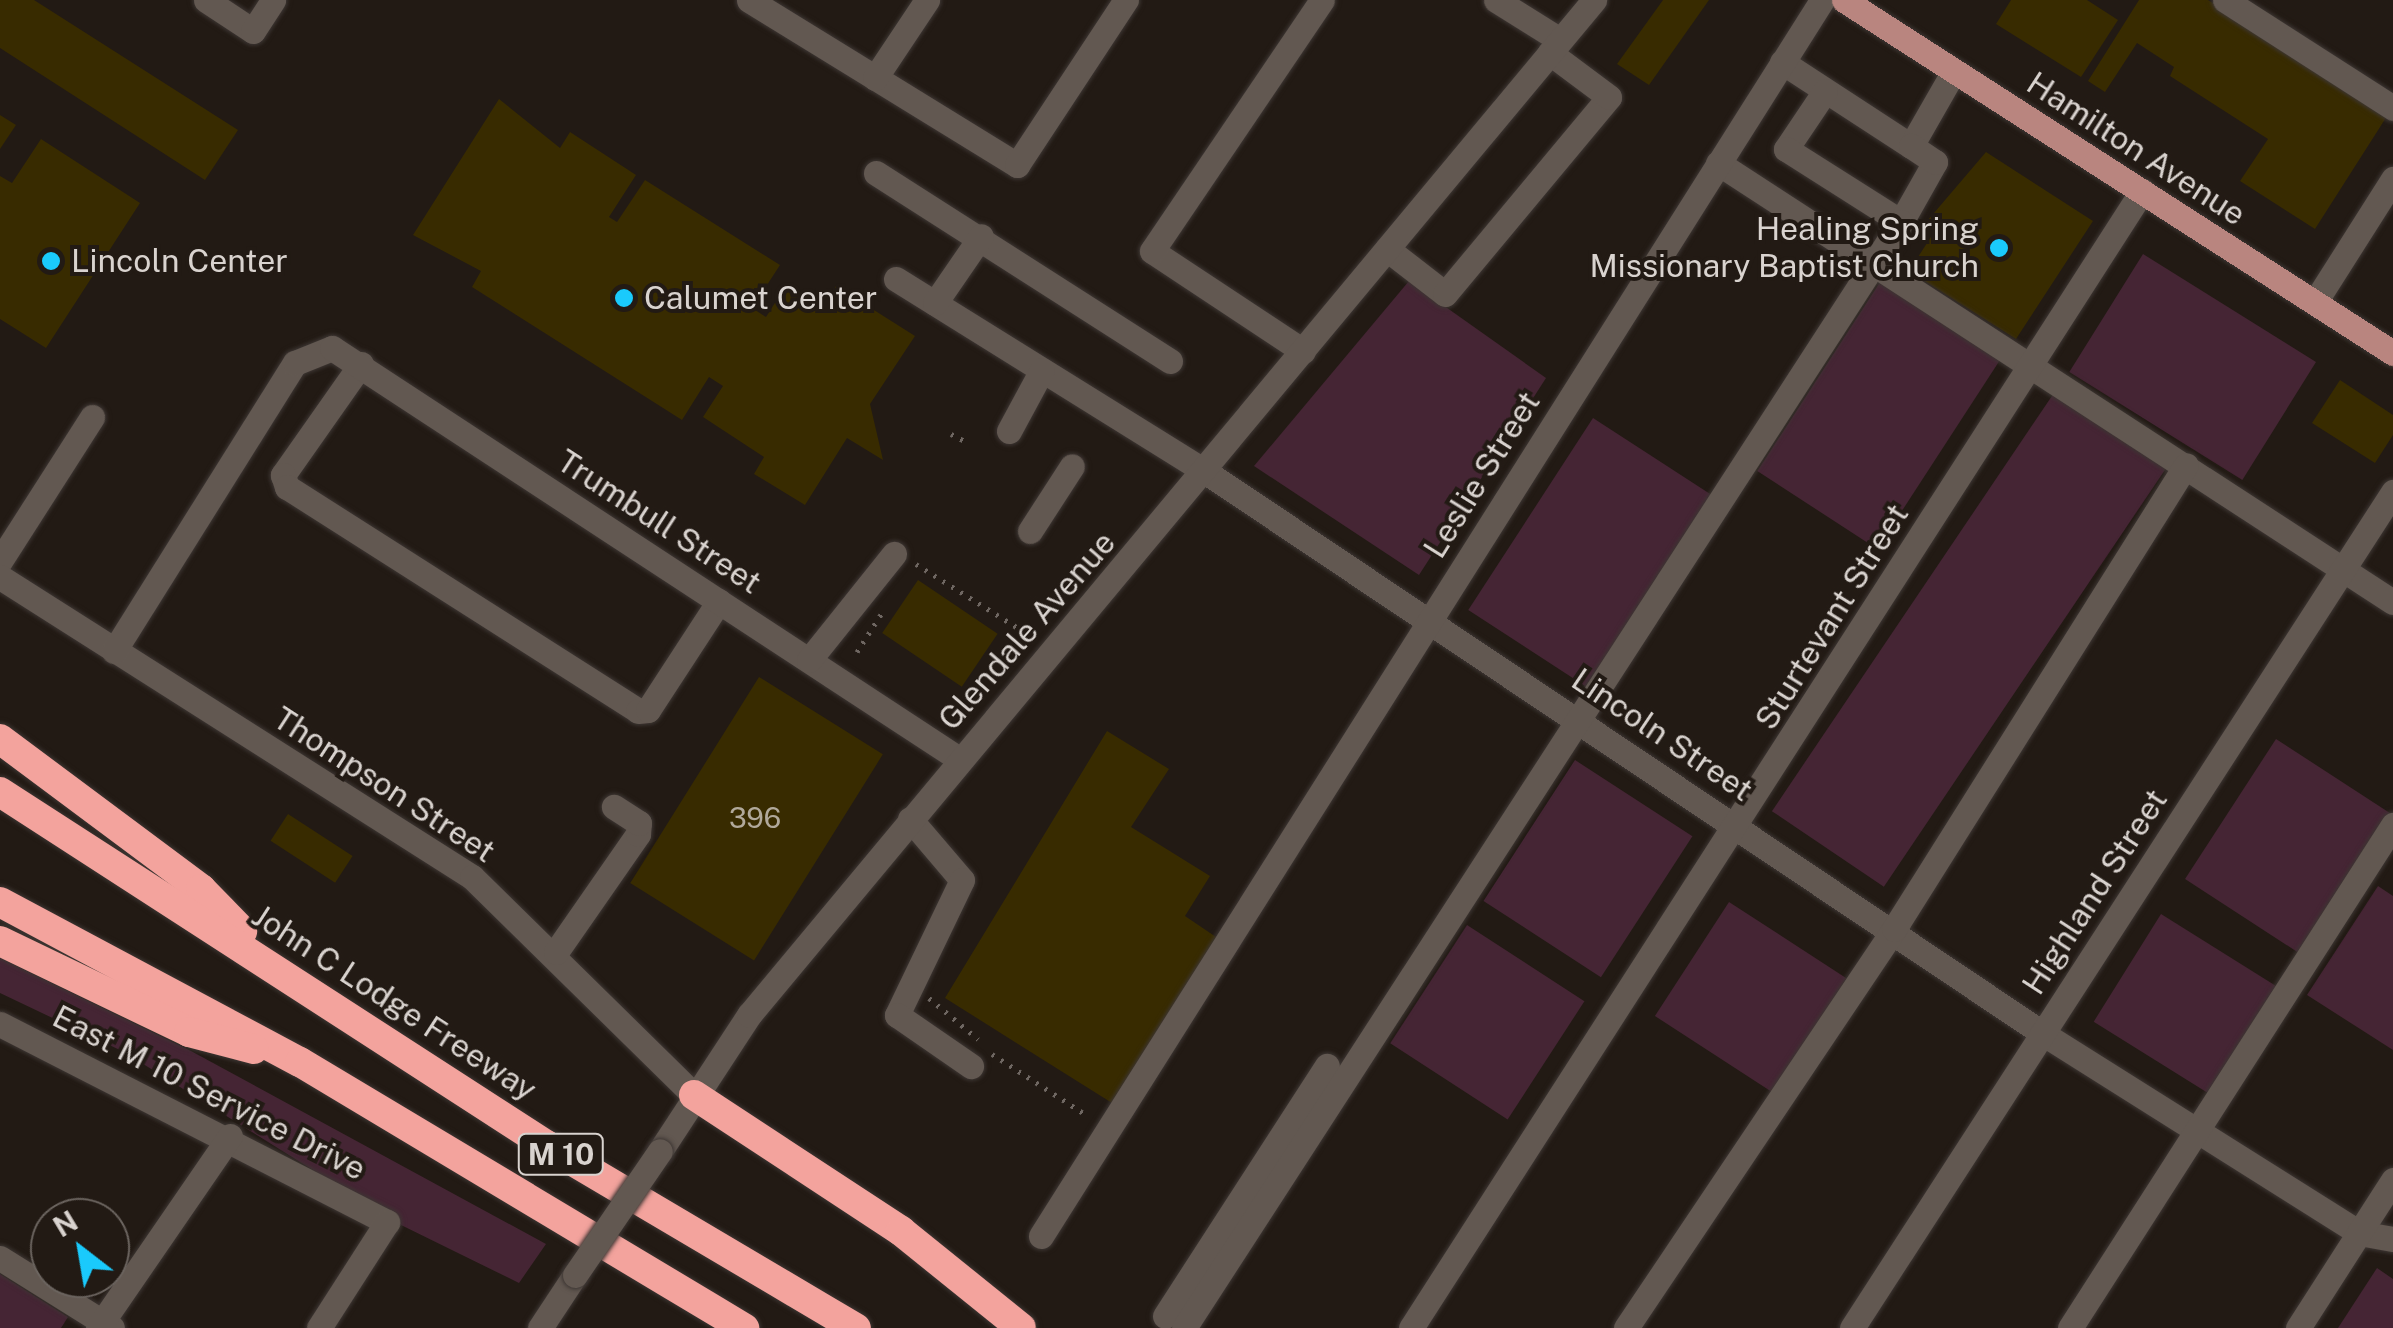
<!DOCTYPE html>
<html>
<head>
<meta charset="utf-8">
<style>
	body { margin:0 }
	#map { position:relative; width:2393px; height:1328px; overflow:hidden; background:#221a14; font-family:"Public Sans",sans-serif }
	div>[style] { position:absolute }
	.green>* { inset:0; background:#452534; transform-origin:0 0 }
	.building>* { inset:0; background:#382b00; transform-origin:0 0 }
	.path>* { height:5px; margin-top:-2.5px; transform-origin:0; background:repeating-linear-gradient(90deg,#6f6762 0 2.5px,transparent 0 10.5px) }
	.roads { filter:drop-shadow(0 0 2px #3d3633) drop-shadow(0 0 2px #3d3633) }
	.minor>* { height:25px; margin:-12.5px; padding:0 12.5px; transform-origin:12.5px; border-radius:12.5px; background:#625851 }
	.major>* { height:25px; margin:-12.5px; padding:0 12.5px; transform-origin:12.5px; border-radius:12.5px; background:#b9857f }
	.highway>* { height:30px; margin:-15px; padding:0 15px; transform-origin:15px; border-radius:15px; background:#f3a39d }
	.bridges { filter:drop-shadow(0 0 2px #3d3633) drop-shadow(0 0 2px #3d3633) }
	.minor-bridge>* { height:25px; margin:-12.5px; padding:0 12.5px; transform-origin:12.5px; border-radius:12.5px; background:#625851 }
	.dots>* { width:28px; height:28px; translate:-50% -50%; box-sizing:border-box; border:5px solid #221a14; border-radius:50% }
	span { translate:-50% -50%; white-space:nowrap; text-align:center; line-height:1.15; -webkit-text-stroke:8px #221a14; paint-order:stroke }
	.number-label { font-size:28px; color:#b1a99b }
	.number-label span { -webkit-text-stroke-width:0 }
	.shield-label span { padding:2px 8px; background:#221a14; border:2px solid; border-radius:8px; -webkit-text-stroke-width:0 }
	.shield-label { font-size:30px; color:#d9d3cf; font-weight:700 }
	.street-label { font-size:32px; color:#d9d3cf }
	.poi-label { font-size:32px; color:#d9d3cf }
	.right { translate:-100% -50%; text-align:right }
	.left { translate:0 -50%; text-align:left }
	.north { position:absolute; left:30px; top:1198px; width:100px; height:100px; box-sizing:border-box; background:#221a14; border:2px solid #6b645f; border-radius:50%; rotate:329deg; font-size:28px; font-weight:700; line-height:40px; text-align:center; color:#d9d3cf }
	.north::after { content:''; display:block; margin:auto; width:35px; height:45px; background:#1acafc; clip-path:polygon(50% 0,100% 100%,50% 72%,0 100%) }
</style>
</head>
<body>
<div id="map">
	<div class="green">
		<i style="left:2143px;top:254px;width:204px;height:139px;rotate:32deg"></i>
		<i style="left:1882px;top:279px;width:143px;height:229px;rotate:33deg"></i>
		<i style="clip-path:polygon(1409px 281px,1546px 378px,1419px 575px,1254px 466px)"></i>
		<i style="left:2056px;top:390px;width:135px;height:508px;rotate:34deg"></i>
		<i style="left:1593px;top:418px;width:142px;height:229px;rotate:33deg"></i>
		<i style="left:2276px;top:739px;width:138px;height:167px;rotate:33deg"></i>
		<i style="left:1575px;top:760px;width:140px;height:168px;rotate:33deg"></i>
		<i style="clip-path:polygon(2378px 886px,2393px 896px,2393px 1050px,2307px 995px)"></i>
		<i style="left:1729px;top:902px;width:140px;height:136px;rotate:33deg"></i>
		<i style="left:2161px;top:914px;width:138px;height:127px;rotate:32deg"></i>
		<i style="left:1467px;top:925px;width:140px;height:141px;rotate:33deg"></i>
		<i style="clip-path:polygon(0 958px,191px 1051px,546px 1244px,519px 1283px,401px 1225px,124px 1052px,0 993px)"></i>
		<i style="clip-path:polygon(2377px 1268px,2393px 1279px,2393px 1328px,2338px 1328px)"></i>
		<i style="clip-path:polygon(0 1274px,68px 1317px,61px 1328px,0 1328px)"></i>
	</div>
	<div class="building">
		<i style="clip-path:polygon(0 0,34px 0,238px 130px,205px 180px,0 48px)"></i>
		<i style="clip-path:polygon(1663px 0,1709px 0,1649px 85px,1617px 64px)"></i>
		<i style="clip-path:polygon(2011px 0,2087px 0,2118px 20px,2081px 77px,1996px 24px)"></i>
		<i style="clip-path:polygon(2139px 0,2208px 0,2389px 113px,2315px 229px,2240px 181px,2268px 139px,2170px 76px,2174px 67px,2137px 43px,2105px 92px,2088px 81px)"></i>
		<i style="clip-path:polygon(499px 99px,560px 148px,570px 132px,636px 175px,609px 217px,617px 222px,645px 180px,780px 265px,752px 308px,766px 317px,787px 284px,822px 308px,836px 286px,915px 336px,870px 404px,883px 460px,847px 438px,805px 505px,754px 474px,764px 457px,703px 417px,723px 386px,709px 377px,682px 420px,472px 287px,481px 271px,413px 235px)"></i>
		<i style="clip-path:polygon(0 115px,16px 125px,0 149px)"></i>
		<i style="clip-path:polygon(41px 139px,140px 203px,46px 348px,0 319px,0 176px,12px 183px)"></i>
		<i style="clip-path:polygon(1986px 152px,2093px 221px,2016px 339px,1909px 271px,1938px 226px,1928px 220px)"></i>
		<i style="clip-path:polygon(2340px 380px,2393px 415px,2393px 435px,2375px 463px,2312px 423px)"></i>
		<i style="left:918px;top:580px;width:96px;height:64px;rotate:34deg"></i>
		<i style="left:759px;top:677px;width:146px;height:243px;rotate:32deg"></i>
		<i style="clip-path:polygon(1107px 731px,1169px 769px,1131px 827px,1210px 876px,1185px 916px,1216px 937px,1112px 1103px,945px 998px)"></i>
		<i style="left:288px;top:814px;width:77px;height:32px;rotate:33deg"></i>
	</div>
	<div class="path">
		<i style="left:951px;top:434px;width:16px;rotate:27deg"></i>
		<i style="left:916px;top:564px;width:130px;rotate:32.1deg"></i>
		<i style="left:857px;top:652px;width:52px;rotate:-57.5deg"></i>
		<i style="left:929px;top:998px;width:64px;rotate:39.9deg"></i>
		<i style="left:992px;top:1054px;width:114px;rotate:32.9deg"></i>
	</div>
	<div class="roads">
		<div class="minor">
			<i style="left:206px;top:0;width:56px;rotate:33.4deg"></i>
			<i style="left:253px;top:31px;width:37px;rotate:-57deg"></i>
			<i style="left:749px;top:0;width:315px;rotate:31.6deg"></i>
			<i style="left:1017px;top:165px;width:198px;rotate:-56.6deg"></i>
			<i style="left:1496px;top:0;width:75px;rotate:32deg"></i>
			<i style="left:2225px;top:0;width:200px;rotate:32.7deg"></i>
			<i style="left:1782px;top:62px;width:154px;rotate:33.1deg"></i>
			<i style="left:1911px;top:146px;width:86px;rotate:-60.2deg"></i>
			<i style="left:875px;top:78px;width:94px;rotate:-56.3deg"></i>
			<i style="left:1825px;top:91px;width:70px;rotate:123.9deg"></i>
			<i style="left:1786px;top:149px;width:136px;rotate:32.4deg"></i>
			<i style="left:1901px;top:222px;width:69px;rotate:-60.5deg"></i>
			<i style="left:1935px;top:162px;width:29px;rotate:-146deg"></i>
			<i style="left:1718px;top:163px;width:805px;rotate:33.04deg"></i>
			<i style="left:876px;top:173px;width:349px;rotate:32.6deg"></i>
			<i style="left:1387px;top:249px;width:73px;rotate:37.8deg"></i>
			<i style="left:1445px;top:294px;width:256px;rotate:-50.2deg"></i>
			<i style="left:1609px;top:97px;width:74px;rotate:-143.3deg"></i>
			<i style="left:896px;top:279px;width:365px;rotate:31.9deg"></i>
			<i style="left:1206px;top:472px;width:1007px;rotate:33.86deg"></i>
			<i style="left:2042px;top:1033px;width:375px;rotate:32.2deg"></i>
			<i style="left:2359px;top:1233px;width:35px;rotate:10deg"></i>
			<i style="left:2315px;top:302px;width:146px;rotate:-57.6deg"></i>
			<i style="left:935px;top:303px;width:81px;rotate:-55.5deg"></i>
			<i style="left:1303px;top:351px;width:181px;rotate:-146.5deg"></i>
			<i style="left:1152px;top:251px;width:303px;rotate:-55.9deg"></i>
			<i style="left:361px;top:364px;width:136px;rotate:125.1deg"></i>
			<i style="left:283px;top:475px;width:13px;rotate:72deg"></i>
			<i style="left:287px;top:487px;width:416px;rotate:32.5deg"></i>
			<i style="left:638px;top:711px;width:10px;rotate:-6deg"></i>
			<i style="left:648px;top:710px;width:130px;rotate:-56.9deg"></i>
			<i style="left:1009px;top:431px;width:69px;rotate:-61.6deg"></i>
			<i style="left:1030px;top:531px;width:77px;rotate:-57.1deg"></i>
			<i style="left:0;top:561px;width:171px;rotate:-57.4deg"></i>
			<i style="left:0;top:577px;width:559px;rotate:32.44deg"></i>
			<i style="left:472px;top:877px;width:311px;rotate:44.5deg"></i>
			<i style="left:114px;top:651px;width:340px;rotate:-57.9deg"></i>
			<i style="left:295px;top:363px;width:40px;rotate:-22deg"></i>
			<i style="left:332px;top:348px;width:750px;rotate:33.24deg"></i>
			<i style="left:809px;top:660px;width:136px;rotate:-51.3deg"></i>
			<i style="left:910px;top:819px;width:80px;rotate:49.6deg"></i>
			<i style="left:962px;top:880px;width:150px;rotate:115.7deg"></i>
			<i style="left:897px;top:1015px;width:90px;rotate:34.6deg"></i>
			<i style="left:556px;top:952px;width:144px;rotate:-55.2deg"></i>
			<i style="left:638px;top:834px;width:11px;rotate:-85deg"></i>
			<i style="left:639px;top:823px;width:30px;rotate:-147deg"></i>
			<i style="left:0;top:1024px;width:435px;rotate:27.1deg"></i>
			<i style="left:387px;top:1222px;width:126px;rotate:122.7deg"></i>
			<i style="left:660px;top:1151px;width:163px;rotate:-56.8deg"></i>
			<i style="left:749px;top:1015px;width:1321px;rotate:-50.22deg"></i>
			<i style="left:1041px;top:1236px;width:1462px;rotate:-57.71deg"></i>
			<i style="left:0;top:1258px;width:132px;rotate:32deg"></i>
			<i style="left:1165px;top:1316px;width:298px;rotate:-57.1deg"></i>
			<i style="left:98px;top:1328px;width:233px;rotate:-55.5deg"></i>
			<i style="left:540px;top:1328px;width:64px;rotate:-56.6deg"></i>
			<i style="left:1184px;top:1328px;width:1318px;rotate:-57.05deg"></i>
			<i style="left:1411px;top:1328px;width:1352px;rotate:-57.26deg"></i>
			<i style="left:1626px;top:1328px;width:481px;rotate:-56.1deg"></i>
			<i style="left:1894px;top:929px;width:548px;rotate:-57.82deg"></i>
			<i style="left:1852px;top:1328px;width:996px;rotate:-57.09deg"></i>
			<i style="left:2070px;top:1328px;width:598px;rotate:-57.29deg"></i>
			<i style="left:2298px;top:1328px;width:176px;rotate:-57.3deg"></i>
		</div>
		<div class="major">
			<i style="left:1844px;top:0;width:653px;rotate:32.74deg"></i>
		</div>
		<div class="highway">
			<i style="left:0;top:739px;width:251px;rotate:36.7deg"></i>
			<i style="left:201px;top:889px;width:59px;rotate:45.7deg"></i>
			<i style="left:0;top:792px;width:650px;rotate:32.88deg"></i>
			<i style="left:546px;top:1145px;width:360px;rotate:30.6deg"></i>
			<i style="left:0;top:902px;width:340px;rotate:28.1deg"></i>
			<i style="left:300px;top:1062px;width:518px;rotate:30.93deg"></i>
			<i style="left:0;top:941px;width:210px;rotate:25.7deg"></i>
			<i style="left:189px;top:1032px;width:67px;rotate:14.7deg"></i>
			<i style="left:694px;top:1095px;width:248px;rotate:33.3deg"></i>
			<i style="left:901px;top:1231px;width:154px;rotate:38.9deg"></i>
		</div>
	</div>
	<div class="bridges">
		<div class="minor-bridge">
			<i style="left:575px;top:1275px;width:150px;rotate:-55.6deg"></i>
		</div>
	</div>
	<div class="dots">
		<i style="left:1999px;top:248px;background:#1acafc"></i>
		<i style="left:51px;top:261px;background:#1acafc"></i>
		<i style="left:624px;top:298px;background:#1acafc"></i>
	</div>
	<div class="number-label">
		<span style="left:755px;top:818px">396</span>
	</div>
	<div class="shield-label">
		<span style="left:561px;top:1154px">M 10</span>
	</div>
	<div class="street-label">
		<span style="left:2136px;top:149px;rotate:33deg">Hamilton Avenue</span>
		<span style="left:1482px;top:475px;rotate:-58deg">Leslie Street</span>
		<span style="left:659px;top:522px;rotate:33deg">Trumbull Street</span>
		<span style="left:1832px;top:617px;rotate:-58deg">Sturtevant Street</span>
		<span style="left:1027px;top:631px;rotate:-49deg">Glendale Avenue</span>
		<span style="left:1662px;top:735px;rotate:34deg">Lincoln Street</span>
		<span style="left:384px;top:785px;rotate:33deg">Thompson Street</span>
		<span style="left:2095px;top:892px;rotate:-57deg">Highland Street</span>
		<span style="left:394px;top:1003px;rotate:33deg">John C Lodge Freeway</span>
		<span style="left:209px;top:1093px;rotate:27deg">East M 10 Service Drive</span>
	</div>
	<div class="poi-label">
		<span class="right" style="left:1979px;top:248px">Healing Spring<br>Missionary Baptist Church</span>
		<span class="left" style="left:71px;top:261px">Lincoln Center</span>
		<span class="left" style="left:644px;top:298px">Calumet Center</span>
	</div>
	<div class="north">N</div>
</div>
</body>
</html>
